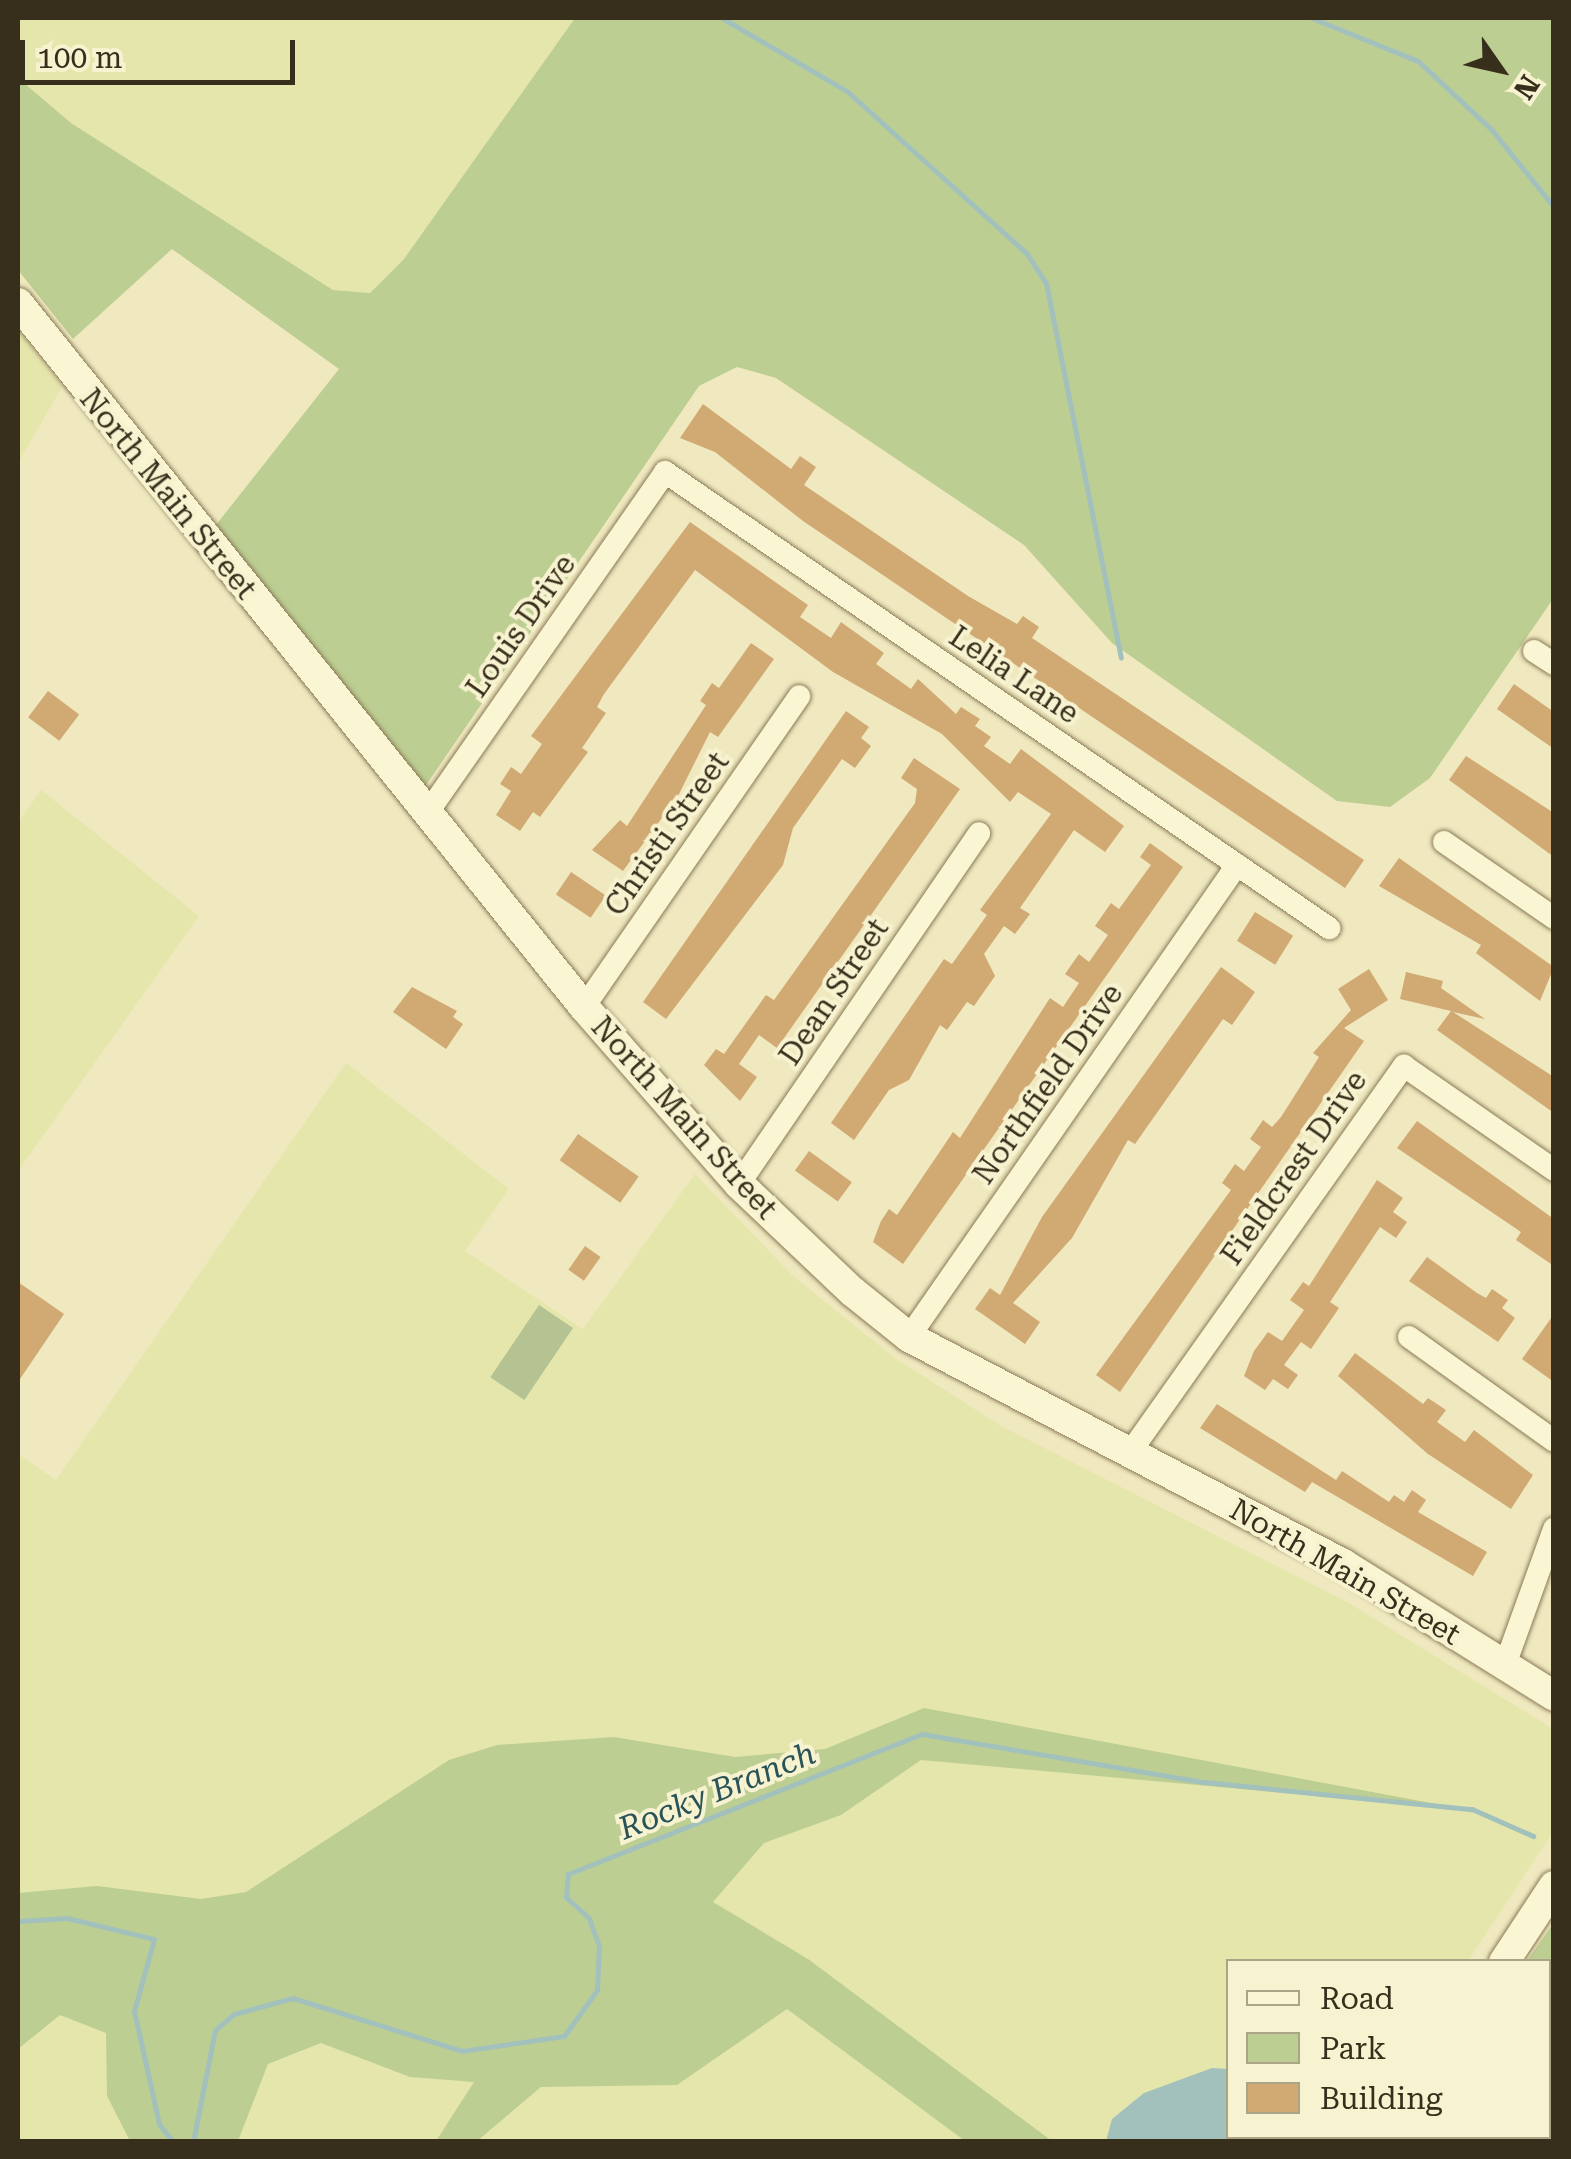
<!DOCTYPE html>
<html>
<head>
<meta charset="utf-8">
<style>
	body { margin:0 }
	#map { position:relative; width:1571px; height:2159px; overflow:hidden; background:#f0e9bf; font-family:"Roboto Serif",serif }
	div>[style] { position:absolute }
	.farmland>* { inset:0; background:#e5e6ac }
	.green>* { inset:0; background:#bdce93 }
	.cemetery>* { inset:0; background:#b5c292; transform-origin:0 0 }
	.water>* { inset:0; background:#a2c1bd }
	.stream>* { height:5px; margin:-2.5px; padding:0 2.5px; transform-origin:2.5px; border-radius:2.5px; background:#a2c1bd }
	.building>* { inset:0; background:#d0a973; transform-origin:0 0 }
	.roads { filter:drop-shadow(0 0 2px #897a57) drop-shadow(0 0 2px #897a57) }
	.street>* { height:22px; margin:-11px; padding:0 11px; transform-origin:11px; border-radius:11px; background:#faf5d2 }
	.secondary>* { height:30px; margin:-15px; padding:0 15px; transform-origin:15px; border-radius:15px; background:#faf5d2 }
	span { translate:-50% -50%; white-space:nowrap; text-align:center; line-height:1.15; -webkit-text-stroke:8px #f7f2cf; paint-order:stroke }
	.street-label { font-size:30px; color:#382e1c }
	.water-label { font-size:32px; color:#2a5458; font-style:italic }
	.frame { position:absolute; inset:0; border:20px solid #382e1c; pointer-events:none }
	.legend { position:absolute; left:1226px; top:1959px; width:325px; height:180px; box-sizing:border-box; background:#f7f2cf; border:2px solid #aba487; margin:0; padding:12px 18px; list-style:none; font-size:30px; color:#382e1c }
	.legend li { display:flex; align-items:center; gap:20px; height:50px }
	.legend b { width:50px; border:2px solid #aba487 }
	.north { position:absolute; left:1451px; top:20px; width:100px; height:100px; -webkit-text-stroke:8px #f7f2cf; paint-order:stroke; rotate:124deg; font-size:28px; font-weight:700; line-height:40px; text-align:center; color:#382e1c }
	.north::after { content:''; display:block; margin:auto; width:35px; height:45px; background:#382e1c; clip-path:polygon(50% 0,100% 100%,50% 72%,0 100%) }
	.scale { position:absolute; left:20px; top:40px; width:275px; height:45px; box-sizing:border-box; border:5px solid #382e1c; border-top:0; padding-left:12px; font-size:30px; line-height:35px; white-space:nowrap; color:#382e1c; -webkit-text-stroke:8px #f7f2cf; paint-order:stroke }
</style>
</head>
<body>
<div id="map">
	<div class="farmland">
		<i style="clip-path:polygon(18px 18px,575px 18px,404px 259px,371px 293px,333px 290px,71px 123px,18px 78px)"></i>
		<i style="clip-path:polygon(18px 330px,62px 387px,18px 463px)"></i>
		<i style="clip-path:polygon(41px 790px,199px 916px,18px 1171px,18px 822px)"></i>
		<i style="clip-path:polygon(346px 1063px,509px 1189px,465px 1251px,583px 1329px,695px 1174px,792px 1275px,895px 1358px,1003px 1427px,1349px 1603px,1553px 1729px,1553px 1832px,1468px 1961px,1228px 1962px,1228px 2136px,1412px 2141px,18px 2141px,18px 1454px,56px 1480px)"></i>
	</div>
	<div class="green">
		<i style="clip-path:polygon(575px 18px,1553px 18px,1553px 599px,1430px 778px,1390px 807px,1337px 801px,1112px 643px,1024px 545px,776px 378px,737px 367px,699px 386px,422px 791px,212px 530px,339px 369px,172px 249px,73px 339px,18px 270px,18px 78px,71px 123px,333px 290px,370px 293px,404px 259px)"></i>
		<i style="clip-path:polygon(924px 1708px,1463px 1809px,921px 1760px,841px 1815px,764px 1843px,713px 1902px,808px 1959px,1052px 2141px,965px 2141px,787px 2009px,677px 2085px,541px 2087px,477px 2141px,436px 2141px,474px 2082px,410px 2077px,321px 2043px,268px 2064px,238px 2141px,130px 2141px,107px 2096px,106px 2033px,60px 2015px,18px 2049px,18px 1893px,97px 1886px,201px 1899px,246px 1892px,449px 1760px,497px 1745px,614px 1737px,735px 1757px,825px 1749px)"></i>
		<i style="clip-path:polygon(1553px 1924px,1553px 2141px,1468px 2141px,1548px 2136px,1548px 1962px,1527px 1961px)"></i>
	</div>
	<div class="cemetery">
		<i style="left:539px;top:1305px;width:41px;height:87px;rotate:34deg"></i>
	</div>
	<div class="water">
		<i style="clip-path:polygon(1212px 2068px,1228px 2069px,1228px 2136px,1250px 2137px,1246px 2141px,1106px 2141px,1112px 2119px,1144px 2093px)"></i>
	</div>
	<div class="stream">
		<i style="left:722px;top:18px;width:146px;rotate:30.4deg"></i>
		<i style="left:848px;top:92px;width:241px;rotate:42.1deg"></i>
		<i style="left:1027px;top:254px;width:35px;rotate:57deg"></i>
		<i style="left:1046px;top:283px;width:382px;rotate:78.7deg"></i>
		<i style="left:1312px;top:18px;width:114px;rotate:22.1deg"></i>
		<i style="left:1418px;top:61px;width:101px;rotate:43deg"></i>
		<i style="left:1492px;top:130px;width:99px;rotate:51.2deg"></i>
		<i style="left:18px;top:1921px;width:49px;rotate:-3.5deg"></i>
		<i style="left:67px;top:1918px;width:89px;rotate:13.6deg"></i>
		<i style="left:154px;top:1939px;width:75px;rotate:105.5deg"></i>
		<i style="left:134px;top:2011px;width:116px;rotate:77.5deg"></i>
		<i style="left:159px;top:2124px;width:23px;rotate:52deg"></i>
		<i style="left:193px;top:2142px;width:114px;rotate:-78.9deg"></i>
		<i style="left:215px;top:2030px;width:25px;rotate:-40deg"></i>
		<i style="left:234px;top:2014px;width:61px;rotate:-15.2deg"></i>
		<i style="left:293px;top:1998px;width:177px;rotate:17.4deg"></i>
		<i style="left:462px;top:2051px;width:103px;rotate:-8.4deg"></i>
		<i style="left:564px;top:2036px;width:57px;rotate:-54.3deg"></i>
		<i style="left:597px;top:1990px;width:44px;rotate:-87.4deg"></i>
		<i style="left:599px;top:1946px;width:30px;rotate:-110deg"></i>
		<i style="left:589px;top:1918px;width:31px;rotate:-138deg"></i>
		<i style="left:566px;top:1897px;width:23px;rotate:-85deg"></i>
		<i style="left:568px;top:1874px;width:381px;rotate:-21.6deg"></i>
		<i style="left:922px;top:1734px;width:286px;rotate:9.7deg"></i>
		<i style="left:1204px;top:1782px;width:269px;rotate:5.8deg"></i>
		<i style="left:1472px;top:1809px;width:67px;rotate:23.9deg"></i>
	</div>
	<div class="building">
		<i style="clip-path:polygon(703px 404px,791px 469px,800px 456px,816px 467px,804px 485px,968px 596px,1017px 624px,1023px 616px,1039px 627px,1032px 638px,1364px 860px,1345px 888px,803px 521px,715px 452px,680px 438px)"></i>
		<i style="clip-path:polygon(690px 522px,808px 605px,800px 617px,831px 638px,841px 622px,884px 653px,876px 664px,911px 689px,918px 679px,956px 714px,961px 707px,980px 719px,975px 726px,991px 737px,984px 746px,1010px 764px,1021px 749px,1124px 826px,1105px 852px,1074px 830px,1020px 908px,1030px 914px,1015px 934px,1004px 926px,984px 954px,995px 976px,974px 1006px,967px 1002px,947px 1030px,940px 1025px,909px 1080px,889px 1090px,854px 1140px,831px 1123px,944px 959px,952px 964px,987px 915px,980px 910px,1051px 814px,1018px 792px,1010px 802px,942px 734px,833px 672px,695px 570px,604px 694px,597px 707px,606px 713px,582px 748px,588px 752px,540px 817px,533px 812px,520px 831px,496px 815px,511px 791px,500px 784px,511px 767px,521px 774px,542px 744px,531px 736px)"></i>
		<i style="clip-path:polygon(751px 643px,774px 659px,718px 737px,710px 732px,678px 796px,623px 871px,592px 850px,620px 820px,627px 826px,706px 705px,700px 701px,712px 683px,719px 688px)"></i>
		<i style="clip-path:polygon(1514px 684px,1554px 712px,1554px 749px,1497px 709px)"></i>
		<i style="left:48px;top:691px;width:39px;height:33px;rotate:37deg"></i>
		<i style="clip-path:polygon(846px 711px,869px 727px,861px 738px,871px 746px,855px 768px,842px 759px,793px 828px,783px 865px,666px 1019px,643px 1002px)"></i>
		<i style="clip-path:polygon(1466px 756px,1554px 813px,1554px 857px,1449px 780px)"></i>
		<i style="clip-path:polygon(914px 758px,960px 789px,777px 1048px,759px 1035px,739px 1064px,757px 1077px,740px 1101px,704px 1065px,716px 1049px,724px 1054px,766px 995px,774px 1000px,915px 803px,917px 789px,901px 778px)"></i>
		<i style="clip-path:polygon(1150px 843px,1183px 867px,903px 1264px,873px 1242px,881px 1221px,889px 1209px,897px 1215px,953px 1132px,960px 1138px,1050px 998px,1063px 1007px,1079px 983px,1065px 974px,1079px 954px,1089px 962px,1108px 935px,1095px 926px,1111px 903px,1119px 909px,1151px 865px,1140px 857px)"></i>
		<i style="clip-path:polygon(1399px 858px,1554px 967px,1540px 1001px,1476px 953px,1481px 945px,1379px 886px)"></i>
		<i style="left:571px;top:872px;width:42px;height:27px;rotate:34deg"></i>
		<i style="left:1255px;top:912px;width:45px;height:34px;rotate:32deg"></i>
		<i style="clip-path:polygon(1221px 967px,1255px 992px,1232px 1025px,1223px 1019px,1135px 1144px,1128px 1140px,1072px 1238px,1013px 1303px,1040px 1322px,1025px 1344px,975px 1309px,990px 1288px,1000px 1295px,1042px 1217px)"></i>
		<i style="clip-path:polygon(1369px 969px,1388px 1000px,1344px 1028px,1364px 1041px,1120px 1392px,1096px 1375px,1231px 1190px,1222px 1183px,1235px 1164px,1244px 1171px,1261px 1147px,1250px 1139px,1263px 1120px,1272px 1127px,1281px 1117px,1319px 1057px,1313px 1053px,1351px 1010px,1338px 989px)"></i>
		<i style="clip-path:polygon(1406px 972px,1443px 981px,1441px 988px,1485px 1019px,1453px 1012px,1554px 1077px,1554px 1113px,1437px 1030px,1451px 1011px,1400px 999px)"></i>
		<i style="clip-path:polygon(412px 987px,457px 1011px,453px 1017px,463px 1024px,446px 1049px,393px 1012px)"></i>
		<i style="clip-path:polygon(1417px 1121px,1554px 1219px,1554px 1266px,1516px 1240px,1521px 1232px,1397px 1148px)"></i>
		<i style="left:578px;top:1134px;width:74px;height:32px;rotate:35deg"></i>
		<i style="left:809px;top:1151px;width:53px;height:24px;rotate:36deg"></i>
		<i style="clip-path:polygon(1377px 1180px,1403px 1198px,1393px 1212px,1407px 1222px,1396px 1238px,1380px 1227px,1330px 1302px,1339px 1308px,1311px 1349px,1301px 1342px,1284px 1365px,1298px 1375px,1288px 1389px,1273px 1379px,1265px 1390px,1244px 1376px,1254px 1351px,1268px 1332px,1282px 1341px,1304px 1310px,1290px 1300px,1303px 1282px,1309px 1286px)"></i>
		<i style="left:585px;top:1246px;width:19px;height:29px;rotate:35deg"></i>
		<i style="clip-path:polygon(1427px 1257px,1477px 1293px,1486px 1298px,1492px 1289px,1508px 1300px,1502px 1308px,1515px 1318px,1498px 1342px,1409px 1281px)"></i>
		<i style="clip-path:polygon(18px 1282px,64px 1314px,18px 1382px)"></i>
		<i style="clip-path:polygon(1554px 1314px,1554px 1382px,1522px 1359px)"></i>
		<i style="clip-path:polygon(1355px 1353px,1423px 1404px,1428px 1398px,1446px 1410px,1437px 1422px,1465px 1442px,1474px 1430px,1533px 1475px,1511px 1509px,1428px 1454px,1338px 1376px)"></i>
		<i style="clip-path:polygon(1217px 1404px,1336px 1480px,1342px 1471px,1389px 1502px,1394px 1495px,1404px 1502px,1412px 1490px,1426px 1500px,1418px 1512px,1487px 1552px,1473px 1576px,1312px 1482px,1305px 1492px,1200px 1428px)"></i>
	</div>
	<div class="roads">
		<div class="street">
			<i style="left:1534px;top:651px;width:24px;rotate:33deg"></i>
			<i style="left:426px;top:815px;width:418px;rotate:-55.1deg"></i>
			<i style="left:665px;top:472px;width:806px;rotate:34.48deg"></i>
			<i style="left:1444px;top:842px;width:134px;rotate:34.6deg"></i>
			<i style="left:584px;top:1007px;width:378px;rotate:-55.3deg"></i>
			<i style="left:739px;top:1184px;width:425px;rotate:-55.6deg"></i>
			<i style="left:909px;top:1337px;width:575px;rotate:-55.2deg"></i>
			<i style="left:1409px;top:1337px;width:178px;rotate:35.6deg"></i>
			<i style="left:1129px;top:1454px;width:476px;rotate:-54.7deg"></i>
			<i style="left:1404px;top:1066px;width:183px;rotate:34.7deg"></i>
			<i style="left:1505px;top:1665px;width:145px;rotate:-70.2deg"></i>
		</div>
		<div class="secondary">
			<i style="left:18px;top:303px;width:903px;rotate:51.2deg"></i>
			<i style="left:584px;top:1007px;width:235px;rotate:48.8deg"></i>
			<i style="left:739px;top:1184px;width:157px;rotate:43.5deg"></i>
			<i style="left:853px;top:1292px;width:72px;rotate:38.8deg"></i>
			<i style="left:909px;top:1337px;width:490px;rotate:27.6deg"></i>
			<i style="left:1343px;top:1564px;width:249px;rotate:32deg"></i>
			<i style="left:1504px;top:1962px;width:91px;rotate:-56.7deg"></i>
			<i style="left:1444px;top:2142px;width:6px;rotate:-90deg"></i>
		</div>
	</div>
	<div class="street-label">
		<span style="left:168px;top:494px;rotate:51deg">North Main Street</span>
		<span style="left:521px;top:626px;rotate:-55deg">Louis Drive</span>
		<span style="left:1014px;top:675px;rotate:34deg">Lelia Lane</span>
		<span style="left:667px;top:834px;rotate:-55deg">Christi Street</span>
		<span style="left:834px;top:992px;rotate:-56deg">Dean Street</span>
		<span style="left:1048px;top:1084px;rotate:-55deg">Northfield Drive</span>
		<span style="left:684px;top:1118px;rotate:48deg">North Main Street</span>
		<span style="left:1294px;top:1168px;rotate:-55deg">Fieldcrest Drive</span>
		<span style="left:1345px;top:1572px;rotate:30deg">North Main Street</span>
	</div>
	<div class="water-label">
		<span style="left:717px;top:1791px;rotate:-22deg">Rocky Branch</span>
	</div>
	<div class="frame"></div>
	<ul class="legend">
	<li><b style="height:12px;background:#faf5d2"></b>Road</li>
	<li><b style="height:28px;background:#bdce93"></b>Park</li>
	<li><b style="height:28px;background:#d0a973"></b>Building</li>
	</ul>
	<div class="north">N</div>
	<div class="scale">100 m</div>
</div>
</body>
</html>
